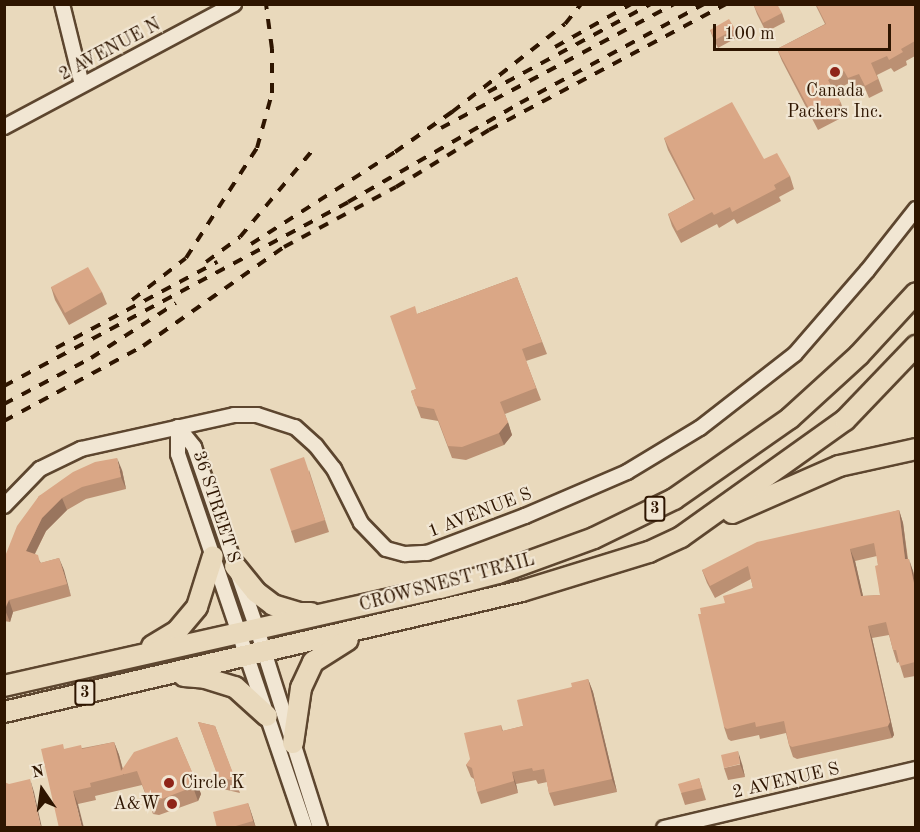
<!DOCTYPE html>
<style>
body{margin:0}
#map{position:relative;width:920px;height:832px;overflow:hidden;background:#e9d9bc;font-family:"Old Standard TT",serif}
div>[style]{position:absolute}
.roads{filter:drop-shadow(2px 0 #5d462f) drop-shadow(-2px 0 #5d462f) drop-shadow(0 2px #5d462f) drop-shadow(0 -2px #5d462f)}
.minor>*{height:14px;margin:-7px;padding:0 7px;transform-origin:7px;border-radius:7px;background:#f1e6d3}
.highway>*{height:20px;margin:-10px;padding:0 10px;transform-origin:10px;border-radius:10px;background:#e9d9bc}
.rail>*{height:4px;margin-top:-2px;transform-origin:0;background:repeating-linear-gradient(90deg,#2e1500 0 10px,transparent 0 20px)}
.wall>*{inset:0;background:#bb9073}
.shaded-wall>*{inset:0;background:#99755e}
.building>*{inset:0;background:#daa786}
.dots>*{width:16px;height:16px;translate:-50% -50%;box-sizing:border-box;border:3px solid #f1e6d3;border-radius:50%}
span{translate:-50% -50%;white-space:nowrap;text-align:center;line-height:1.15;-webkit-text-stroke:4.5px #f1e6d3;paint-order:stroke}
.shield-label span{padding:2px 4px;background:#f1e6d3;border:2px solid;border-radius:4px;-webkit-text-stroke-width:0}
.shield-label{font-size:16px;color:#2e1500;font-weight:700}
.street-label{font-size:18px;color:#2e1500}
.poi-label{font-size:18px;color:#2e1500}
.left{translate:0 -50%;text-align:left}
.right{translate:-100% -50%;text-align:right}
.frame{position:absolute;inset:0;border:6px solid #2e1500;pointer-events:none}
.north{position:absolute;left:12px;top:760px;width:60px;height:60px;-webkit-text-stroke:4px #f1e6d3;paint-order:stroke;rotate:347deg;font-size:16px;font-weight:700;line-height:24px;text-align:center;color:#2e1500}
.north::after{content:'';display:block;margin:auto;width:21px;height:27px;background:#2e1500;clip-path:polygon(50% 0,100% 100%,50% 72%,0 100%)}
.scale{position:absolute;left:713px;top:24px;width:178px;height:27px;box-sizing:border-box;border:3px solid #2e1500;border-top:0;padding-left:8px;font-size:18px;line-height:21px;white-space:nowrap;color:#2e1500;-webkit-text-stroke:4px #f1e6d3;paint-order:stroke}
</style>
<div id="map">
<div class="roads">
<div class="minor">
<i style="left:62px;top:4px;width:83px;rotate:76.1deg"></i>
<i style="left:4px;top:127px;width:261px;rotate:-28.1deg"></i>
<i style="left:178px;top:427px;width:26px;rotate:51deg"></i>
<i style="left:194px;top:447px;width:193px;rotate:70.9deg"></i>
<i style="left:257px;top:629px;width:209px;rotate:72.4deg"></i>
<i style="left:178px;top:427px;width:27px;rotate:90deg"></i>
<i style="left:178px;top:454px;width:395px;rotate:71.2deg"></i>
<i style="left:4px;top:506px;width:52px;rotate:-45.8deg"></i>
<i style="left:40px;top:469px;width:46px;rotate:-26deg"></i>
<i style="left:81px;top:449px;width:157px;rotate:-12.5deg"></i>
<i style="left:234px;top:415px;width:23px"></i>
<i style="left:257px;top:415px;width:40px;rotate:18deg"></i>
<i style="left:295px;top:427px;width:28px;rotate:42deg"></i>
<i style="left:316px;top:446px;width:29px;rotate:52deg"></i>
<i style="left:334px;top:469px;width:60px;rotate:63.4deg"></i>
<i style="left:361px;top:523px;width:36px;rotate:46deg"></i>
<i style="left:386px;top:549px;width:20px;rotate:15deg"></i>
<i style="left:405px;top:554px;width:22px;rotate:-3deg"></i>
<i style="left:427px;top:553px;width:105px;rotate:-20.7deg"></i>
<i style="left:525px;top:516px;width:111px;rotate:-23.3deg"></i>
<i style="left:627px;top:472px;width:85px;rotate:-31.1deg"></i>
<i style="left:700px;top:428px;width:120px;rotate:-37.9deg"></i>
<i style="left:795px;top:354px;width:110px;rotate:-49.1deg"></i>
<i style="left:867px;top:271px;width:79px;rotate:-51.7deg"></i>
<i style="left:664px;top:828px;width:259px;rotate:-13.2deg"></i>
</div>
<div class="highway">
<i style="left:732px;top:513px;width:117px;rotate:-23.7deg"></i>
<i style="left:839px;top:466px;width:79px;rotate:-12.4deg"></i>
<i style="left:235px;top:566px;width:33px;rotate:51deg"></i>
<i style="left:256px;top:592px;width:21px;rotate:37deg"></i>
<i style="left:273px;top:605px;width:27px;rotate:17deg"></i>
<i style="left:299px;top:613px;width:12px"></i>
<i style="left:152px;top:646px;width:29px;rotate:-31deg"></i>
<i style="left:177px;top:631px;width:31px;rotate:-50deg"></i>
<i style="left:197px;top:607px;width:53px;rotate:-72.6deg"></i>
<i style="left:184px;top:676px;width:21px;rotate:5deg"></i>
<i style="left:205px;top:678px;width:31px;rotate:17deg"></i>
<i style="left:235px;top:687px;width:43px;rotate:42.2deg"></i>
<i style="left:4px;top:686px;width:447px;rotate:-12.7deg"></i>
<i style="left:440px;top:588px;width:60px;rotate:-14.5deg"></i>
<i style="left:498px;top:573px;width:102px;rotate:-20deg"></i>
<i style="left:594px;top:538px;width:89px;rotate:-26deg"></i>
<i style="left:674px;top:499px;width:141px;rotate:-34.9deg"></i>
<i style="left:790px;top:418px;width:93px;rotate:-42.4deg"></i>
<i style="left:859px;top:355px;width:84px;rotate:-47.4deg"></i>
<i style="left:4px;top:712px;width:532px;rotate:-13.15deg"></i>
<i style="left:522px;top:591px;width:133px;rotate:-17.1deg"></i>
<i style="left:649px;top:552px;width:35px;rotate:-25deg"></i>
<i style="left:681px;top:537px;width:201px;rotate:-35.5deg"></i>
<i style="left:845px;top:420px;width:103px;rotate:-46.2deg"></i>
<i style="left:293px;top:743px;width:56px;rotate:-81.7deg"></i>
<i style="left:301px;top:688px;width:29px;rotate:-65deg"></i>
<i style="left:313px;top:662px;width:41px;rotate:-32.2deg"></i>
</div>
</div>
<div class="rail">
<i style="left:555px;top:47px;width:87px;rotate:-29.5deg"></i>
<i style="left:488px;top:92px;width:185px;rotate:-28.4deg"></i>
<i style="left:441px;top:128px;width:264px;rotate:-28deg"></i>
<i style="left:251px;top:244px;width:171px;rotate:-32.6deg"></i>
<i style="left:395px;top:152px;width:70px;rotate:-35.1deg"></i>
<i style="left:452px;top:112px;width:143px;rotate:-37.9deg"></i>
<i style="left:565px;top:24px;width:26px;rotate:-51deg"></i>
<i style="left:206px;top:262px;width:42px;rotate:-36.3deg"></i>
<i style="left:240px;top:237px;width:111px;rotate:-50.1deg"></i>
<i style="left:132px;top:300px;width:68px;rotate:-37.9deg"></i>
<i style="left:186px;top:258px;width:131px;rotate:-57.2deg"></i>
<i style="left:257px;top:148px;width:57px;rotate:-74.7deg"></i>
<i style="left:272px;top:93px;width:44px;rotate:-90deg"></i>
<i style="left:272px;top:49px;width:45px;rotate:-97.6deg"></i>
<i style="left:56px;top:348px;width:183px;rotate:-28.1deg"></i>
<i style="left:4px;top:386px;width:390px;rotate:-28.1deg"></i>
<i style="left:348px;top:202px;width:198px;rotate:-29.9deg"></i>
<i style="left:520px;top:103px;width:209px;rotate:-28.3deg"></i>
<i style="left:4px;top:404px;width:98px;rotate:-27.9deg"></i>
<i style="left:91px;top:358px;width:101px;rotate:-32.9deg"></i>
<i style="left:4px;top:421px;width:158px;rotate:-28.3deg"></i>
<i style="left:143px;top:346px;width:172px;rotate:-35.1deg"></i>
<i style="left:284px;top:247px;width:127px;rotate:-28.2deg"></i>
<i style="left:396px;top:187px;width:109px;rotate:-31.5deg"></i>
<i style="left:489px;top:130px;width:268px;rotate:-28deg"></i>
</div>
<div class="wall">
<i style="clip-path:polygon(815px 4px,915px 4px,915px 56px,906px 61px,907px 65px,894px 72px,891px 68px,877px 75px,883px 91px,869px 98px,864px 86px,853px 90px,849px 83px,834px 91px,841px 103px,845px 116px,818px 130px,782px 61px,777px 49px,825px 24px)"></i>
<i style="clip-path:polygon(754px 6px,782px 13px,785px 22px,766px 32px,757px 14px)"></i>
<i style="clip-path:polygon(735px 29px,738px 37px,718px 48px,713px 38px,710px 30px)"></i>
<i style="clip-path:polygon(664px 138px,764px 159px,790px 176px,794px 189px,779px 197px,781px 201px,737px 224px,734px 219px,719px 228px,717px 224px,681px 243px,672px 226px,668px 214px,694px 200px,668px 150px)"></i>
<i style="clip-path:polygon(517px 277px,547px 354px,526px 361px,541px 400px,505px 414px,512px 435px,504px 445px,466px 460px,452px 458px,438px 421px,421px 418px,411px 391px,416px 389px,417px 314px)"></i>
<i style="clip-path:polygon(51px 287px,102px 292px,107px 304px,69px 325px,55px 300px)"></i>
<i style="clip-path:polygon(122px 470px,126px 489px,86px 499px,67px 510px,46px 531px,35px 554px,41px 563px,59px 558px,71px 596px,13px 612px,10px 622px,4px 621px,4px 559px,39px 496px)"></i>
<i style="clip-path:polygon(309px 470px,329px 532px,295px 543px,291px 531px)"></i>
<i style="clip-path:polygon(evenodd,899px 510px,903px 523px,908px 559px,913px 571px,915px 580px,915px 676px,904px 678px,899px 662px,897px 663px,893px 650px,889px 635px,872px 638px,894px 735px,892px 738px,797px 759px,793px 757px,789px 745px,786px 733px,760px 739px,759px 735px,731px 741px,728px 739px,724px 727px,725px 603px,753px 588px,751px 579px,715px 598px,707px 583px,702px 570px,899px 510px,877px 556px,878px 565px,880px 595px,863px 596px,855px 561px,877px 556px)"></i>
<i style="clip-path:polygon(588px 679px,593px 692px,617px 792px,554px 806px,549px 793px,547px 782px,538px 784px,536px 780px,516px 784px,518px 793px,481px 804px,477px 792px,474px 779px,471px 777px,466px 765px,501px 725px,503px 731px,523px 726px,572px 687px)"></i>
<i style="clip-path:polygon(198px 722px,215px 726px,240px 793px,223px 789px)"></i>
<i style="clip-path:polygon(177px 737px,201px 794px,198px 801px,159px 815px,153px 814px,142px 785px,95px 796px,96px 800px,78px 804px,59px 828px,65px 749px,83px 748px,114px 742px,119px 755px,123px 769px)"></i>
<i style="clip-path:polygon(742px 764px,745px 777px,728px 780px,724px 768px)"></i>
<i style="clip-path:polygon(699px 778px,706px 800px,685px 805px,681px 793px)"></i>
<i style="clip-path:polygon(248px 803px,256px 828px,217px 828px)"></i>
</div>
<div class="shaded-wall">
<i style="clip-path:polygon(508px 422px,512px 435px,504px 445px,499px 433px)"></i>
<i style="clip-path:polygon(117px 458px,122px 470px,126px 489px,121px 477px)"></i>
<i style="clip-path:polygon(62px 498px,67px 510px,46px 531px,30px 563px,26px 551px,42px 518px)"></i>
<i style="clip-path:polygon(899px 510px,903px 523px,909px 572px,905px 559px)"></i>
<i style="clip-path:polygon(850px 549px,855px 561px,866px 609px,861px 596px)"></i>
<i style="clip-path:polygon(59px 558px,64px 570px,71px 596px,67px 584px)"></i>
<i style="clip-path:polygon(909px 559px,913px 571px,915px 580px,915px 588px)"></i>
<i style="clip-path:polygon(9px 600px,13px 612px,10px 622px,5px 610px)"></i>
<i style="clip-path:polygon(868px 626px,872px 638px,894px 735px,892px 738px,888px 726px)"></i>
<i style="clip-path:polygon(588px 679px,593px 692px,617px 792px,612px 779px)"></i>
<i style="clip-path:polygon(114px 742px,119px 755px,124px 775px,123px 775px)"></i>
<i style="clip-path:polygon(738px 751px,742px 764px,745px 777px,740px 764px)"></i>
<i style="clip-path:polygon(512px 772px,516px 784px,518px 793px,514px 781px)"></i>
<i style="clip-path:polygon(30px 779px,34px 792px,42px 828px,41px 828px)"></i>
<i style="clip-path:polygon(196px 781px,201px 794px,198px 801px,193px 787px)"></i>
<i style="clip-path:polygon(73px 791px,78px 804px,84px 828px,82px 828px)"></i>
<i style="clip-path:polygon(248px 803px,252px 815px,256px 828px,253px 821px)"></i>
</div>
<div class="building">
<i style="clip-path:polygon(756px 4px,777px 4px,782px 13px,763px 23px,754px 6px)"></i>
<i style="clip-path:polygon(816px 4px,915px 4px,915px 41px,901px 49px,903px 52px,889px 60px,887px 56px,871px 63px,878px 79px,865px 86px,859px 74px,848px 78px,844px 71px,828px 80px,841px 103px,814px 118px,777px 49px,826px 24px)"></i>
<i style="clip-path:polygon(729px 19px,735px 29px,715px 40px,710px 30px)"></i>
<i style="clip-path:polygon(732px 102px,764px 159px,777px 153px,790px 176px,774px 185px,776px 189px,732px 212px,730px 207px,714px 215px,712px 212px,677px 231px,668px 214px,695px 199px,664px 138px)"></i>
<i style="clip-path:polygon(88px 267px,102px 292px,65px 313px,51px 287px)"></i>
<i style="clip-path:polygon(517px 277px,542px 342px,522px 349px,536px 388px,500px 402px,508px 422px,499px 433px,462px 447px,448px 446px,434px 409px,416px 406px,411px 391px,416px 389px,390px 316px,415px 306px,417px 314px)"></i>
<i style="clip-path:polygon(304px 457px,325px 520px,291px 531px,270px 469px)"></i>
<i style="clip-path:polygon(117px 458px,121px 477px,82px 487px,62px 498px,42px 518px,26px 551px,38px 555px,40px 563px,59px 558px,67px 584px,9px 600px,4px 610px,4px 559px,17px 526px,39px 496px,73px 472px,95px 462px)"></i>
<i style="clip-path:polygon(evenodd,899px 510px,905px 559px,909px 559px,915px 588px,915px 662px,900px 666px,896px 650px,893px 650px,886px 622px,868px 626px,890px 722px,888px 726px,792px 747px,789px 745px,784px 721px,756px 727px,755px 722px,727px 729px,724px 727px,698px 614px,701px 614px,700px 608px,725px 603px,723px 596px,753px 588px,748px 566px,710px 586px,702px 570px,757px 542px,899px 510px,874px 543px,878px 565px,875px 566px,880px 595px,861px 596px,850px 549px,874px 543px)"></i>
<i style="clip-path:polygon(588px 679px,612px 779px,549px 793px,544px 769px,533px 771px,532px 768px,512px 772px,514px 781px,477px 792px,472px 768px,466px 765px,470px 759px,464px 733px,501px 725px,502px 731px,523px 726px,517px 700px,572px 687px,571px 683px)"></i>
<i style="clip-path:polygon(198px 722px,215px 726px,236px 781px,218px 777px)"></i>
<i style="clip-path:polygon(177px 737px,196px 781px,193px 787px,154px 802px,148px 800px,137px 771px,90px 783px,91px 787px,73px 791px,82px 828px,59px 828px,41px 749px,63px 744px,64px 749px,81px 745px,82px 749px,114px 742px,121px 771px,134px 752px)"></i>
<i style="clip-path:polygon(738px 751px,740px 764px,724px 768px,721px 755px)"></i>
<i style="clip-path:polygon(699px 778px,702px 788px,681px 793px,678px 784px)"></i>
<i style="clip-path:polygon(30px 779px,41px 828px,4px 828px,4px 782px,9px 784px)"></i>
<i style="clip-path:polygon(248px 803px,253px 821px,229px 828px,217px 828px,213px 812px)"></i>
</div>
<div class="dots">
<i style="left:835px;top:72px;background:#8f2418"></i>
<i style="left:169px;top:783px;background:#8f2418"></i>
<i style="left:172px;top:804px;background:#8f2418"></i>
</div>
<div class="shield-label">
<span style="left:655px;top:509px">3</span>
<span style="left:85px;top:693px">3</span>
</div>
<div class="street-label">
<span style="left:110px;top:50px;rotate:-28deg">2 AVENUE N</span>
<span style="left:216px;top:507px;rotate:72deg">36 STREET S</span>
<span style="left:480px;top:513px;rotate:-21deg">1 AVENUE S</span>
<span style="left:447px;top:583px;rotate:-15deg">CROWSNEST TRAIL</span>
<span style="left:786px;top:781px;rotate:-13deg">2 AVENUE S</span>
</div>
<div class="poi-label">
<span style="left:835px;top:102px">Canada<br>Packers Inc.</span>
<span class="left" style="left:181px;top:783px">Circle K</span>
<span class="right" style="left:160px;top:804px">A&amp;W</span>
</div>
<div class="frame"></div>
<div class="north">N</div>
<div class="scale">100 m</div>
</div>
